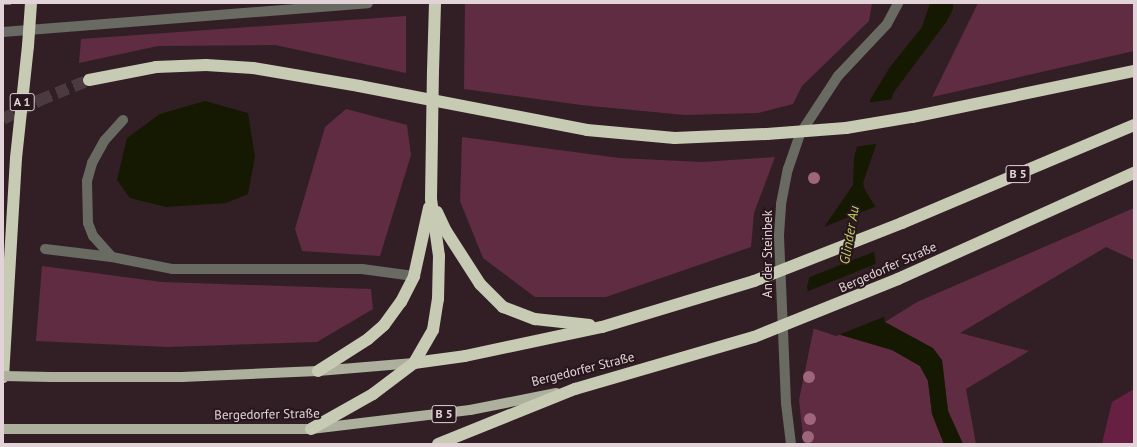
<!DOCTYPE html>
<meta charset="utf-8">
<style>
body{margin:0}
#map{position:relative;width:1137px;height:447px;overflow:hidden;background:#321f26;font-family:"PT Sans",sans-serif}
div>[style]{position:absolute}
.green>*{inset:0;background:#5f2c42}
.water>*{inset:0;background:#161901}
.pier>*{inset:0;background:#321f26}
.building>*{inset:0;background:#682042}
.highway-tunnel>*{height:12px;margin-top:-6px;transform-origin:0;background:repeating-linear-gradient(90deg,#4c3a41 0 12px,transparent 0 18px)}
.minor>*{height:10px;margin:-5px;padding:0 5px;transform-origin:5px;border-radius:5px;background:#696a61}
.major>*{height:10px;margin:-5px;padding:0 5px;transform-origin:5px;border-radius:5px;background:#acb09c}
.highway>*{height:12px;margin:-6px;padding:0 6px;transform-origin:6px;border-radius:6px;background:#c7cbb4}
.rail>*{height:4.5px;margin-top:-2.25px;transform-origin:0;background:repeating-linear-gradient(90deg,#28161d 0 9px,#817177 0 18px);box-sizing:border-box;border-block:1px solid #817177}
.major-bridge>*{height:10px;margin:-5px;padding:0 5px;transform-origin:5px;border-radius:5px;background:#acb09c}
.highway-bridge>*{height:12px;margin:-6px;padding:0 6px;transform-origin:6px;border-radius:6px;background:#c7cbb4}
.trees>*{width:12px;height:12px;margin:-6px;border-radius:50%;background:#9e657b}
span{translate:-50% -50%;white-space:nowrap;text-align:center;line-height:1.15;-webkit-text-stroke:4px #28161d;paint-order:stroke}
.shield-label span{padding:1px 3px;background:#28161d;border:1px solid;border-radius:3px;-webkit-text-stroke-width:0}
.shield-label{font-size:12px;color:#e1d3d8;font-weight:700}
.street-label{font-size:13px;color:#e1d3d8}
.water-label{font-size:14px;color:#c2d05f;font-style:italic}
.frame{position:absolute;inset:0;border:4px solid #e1d3d8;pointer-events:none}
</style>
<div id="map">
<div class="green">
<i style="clip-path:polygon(474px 3px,872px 3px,869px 21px,802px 86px,793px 104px,758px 113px,684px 115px,581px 105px,464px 89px,465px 4px)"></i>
<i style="clip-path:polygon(978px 3px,1134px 3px,1134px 51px,932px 97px)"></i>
<i style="clip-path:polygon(406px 16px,406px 73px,275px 45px,158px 46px,79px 63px,81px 39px)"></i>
<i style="clip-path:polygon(346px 109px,407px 125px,411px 155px,380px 256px,302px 251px,295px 229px,325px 127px)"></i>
<i style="clip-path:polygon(462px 137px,619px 158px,702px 162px,775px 157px,754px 213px,751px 247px,606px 297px,535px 297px,483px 258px,460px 201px)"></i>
<i style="clip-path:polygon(1134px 208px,1134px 260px,1106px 247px,960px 333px,1029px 351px,966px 389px,976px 444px,963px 444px,948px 411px,942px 360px,885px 322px,917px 302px)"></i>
<i style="clip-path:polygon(42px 266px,162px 282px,371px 289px,373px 309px,317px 342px,168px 347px,36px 341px)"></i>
<i style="clip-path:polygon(814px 327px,892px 350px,920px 366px,928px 381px,932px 414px,944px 444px,804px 444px,799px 400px)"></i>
</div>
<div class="water">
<i style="clip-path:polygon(930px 3px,953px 3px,953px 9px,947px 21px,894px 92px,863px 183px,865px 190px,875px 206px,874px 252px,885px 322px,933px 348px,942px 360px,948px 411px,963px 444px,944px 444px,932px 414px,928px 381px,920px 366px,892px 350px,814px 327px,807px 287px,820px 233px,853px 185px,854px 157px,871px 98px,890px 67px,922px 27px)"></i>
<i style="clip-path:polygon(205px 101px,248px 113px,255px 157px,248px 194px,226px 203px,166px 207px,130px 198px,117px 180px,127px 138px,160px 114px)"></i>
</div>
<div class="pier">
<i style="clip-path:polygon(894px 99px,880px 143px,855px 147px,867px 103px)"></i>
<i style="clip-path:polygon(877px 206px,876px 251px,807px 278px,821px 228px)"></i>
<i style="clip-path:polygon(878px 263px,886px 316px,836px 336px,812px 328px,806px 292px)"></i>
</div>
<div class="building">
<i style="clip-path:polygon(1134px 389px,1134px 444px,1102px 444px,1112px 402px)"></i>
</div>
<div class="highway-tunnel">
<i style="left:3px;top:119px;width:42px;rotate:-27.2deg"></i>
<i style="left:40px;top:100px;width:53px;rotate:-22.2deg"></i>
</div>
<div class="minor">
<i style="left:3px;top:32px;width:366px;rotate:-4.5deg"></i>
<i style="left:45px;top:249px;width:67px;rotate:6.8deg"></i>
<i style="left:112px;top:257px;width:61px;rotate:11.3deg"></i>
<i style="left:172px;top:269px;width:190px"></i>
<i style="left:362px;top:269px;width:52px;rotate:7.7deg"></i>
<i style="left:112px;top:257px;width:28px;rotate:-132deg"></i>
<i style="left:93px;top:236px;width:14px;rotate:-111deg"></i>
<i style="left:88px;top:223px;width:42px;rotate:-91.4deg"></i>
<i style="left:87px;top:181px;width:19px;rotate:-74deg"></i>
<i style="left:92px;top:163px;width:26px;rotate:-61deg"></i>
<i style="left:105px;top:140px;width:27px;rotate:-48deg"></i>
<i style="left:791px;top:444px;width:41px;rotate:-97deg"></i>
<i style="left:786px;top:403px;width:168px;rotate:-92.4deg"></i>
<i style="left:779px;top:235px;width:31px;rotate:-86deg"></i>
<i style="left:781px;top:204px;width:36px;rotate:-79deg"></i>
<i style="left:788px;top:169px;width:37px;rotate:-71deg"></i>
<i style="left:800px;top:134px;width:69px;rotate:-56.8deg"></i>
<i style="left:838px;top:76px;width:71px;rotate:-46.7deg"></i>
<i style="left:887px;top:24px;width:24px;rotate:-62deg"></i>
</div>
<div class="major">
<i style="left:51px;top:377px;width:131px"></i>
<i style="left:182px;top:377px;width:136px;rotate:-2.5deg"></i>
<i style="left:318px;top:371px;width:96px;rotate:-4.8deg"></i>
<i style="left:3px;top:429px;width:308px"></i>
<i style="left:311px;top:429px;width:160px;rotate:-6.8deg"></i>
<i style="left:470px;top:410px;width:88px;rotate:-11.2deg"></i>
</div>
<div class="highway">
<i style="left:433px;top:71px;width:68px;rotate:-88.3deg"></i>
<i style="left:89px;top:80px;width:68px;rotate:-11deg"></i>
<i style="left:156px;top:67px;width:50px;rotate:-2.3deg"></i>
<i style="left:206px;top:65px;width:47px;rotate:3.7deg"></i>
<i style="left:253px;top:68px;width:108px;rotate:9.6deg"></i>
<i style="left:359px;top:86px;width:232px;rotate:10.9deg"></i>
<i style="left:587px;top:130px;width:88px;rotate:5.2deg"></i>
<i style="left:675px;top:138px;width:92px;rotate:-2.5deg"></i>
<i style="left:912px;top:117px;width:227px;rotate:-11.7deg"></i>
<i style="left:437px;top:212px;width:21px;rotate:65deg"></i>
<i style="left:446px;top:231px;width:63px;rotate:57.3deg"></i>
<i style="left:480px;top:284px;width:33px;rotate:45deg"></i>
<i style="left:503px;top:307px;width:34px;rotate:21deg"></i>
<i style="left:535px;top:319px;width:55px;rotate:6.2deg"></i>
<i style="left:902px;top:223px;width:252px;rotate:-22.9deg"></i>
<i style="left:898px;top:279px;width:259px;rotate:-24.2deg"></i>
<i style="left:414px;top:363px;width:51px;rotate:-7.8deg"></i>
<i style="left:465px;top:356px;width:140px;rotate:-12deg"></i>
<i style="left:602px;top:327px;width:159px;rotate:-16.8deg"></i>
<i style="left:318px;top:371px;width:59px;rotate:-32.6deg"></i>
<i style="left:368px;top:339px;width:21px;rotate:-41deg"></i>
<i style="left:384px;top:325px;width:29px;rotate:-54deg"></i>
<i style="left:401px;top:302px;width:29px;rotate:-63deg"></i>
<i style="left:414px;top:276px;width:70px;rotate:-77.6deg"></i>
<i style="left:3px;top:377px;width:219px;rotate:-86.6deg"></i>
<i style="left:16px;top:158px;width:113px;rotate:-83.9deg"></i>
<i style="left:311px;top:429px;width:71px;rotate:-29.4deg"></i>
<i style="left:373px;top:394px;width:51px;rotate:-37.1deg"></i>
<i style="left:414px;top:363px;width:38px;rotate:-60deg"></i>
<i style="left:433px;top:330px;width:31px;rotate:-81deg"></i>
<i style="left:438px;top:299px;width:43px;rotate:-88.7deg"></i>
<i style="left:439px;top:256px;width:58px;rotate:-98deg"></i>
<i style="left:431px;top:199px;width:66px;rotate:-89.1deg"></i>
<i style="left:438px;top:444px;width:148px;rotate:-21.9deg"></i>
<i style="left:575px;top:389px;width:186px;rotate:-16.2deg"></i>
</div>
<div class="rail">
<i style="left:3px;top:3px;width:8px"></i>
</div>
<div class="major-bridge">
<i style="left:3px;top:376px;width:48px;rotate:1.2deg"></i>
</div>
<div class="highway-bridge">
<i style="left:28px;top:46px;width:43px;rotate:-86deg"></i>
<i style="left:432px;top:133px;width:62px;rotate:-89.1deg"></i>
<i style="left:767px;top:134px;width:79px;rotate:-4.3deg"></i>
<i style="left:846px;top:128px;width:67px;rotate:-9.5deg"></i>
<i style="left:754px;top:281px;width:159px;rotate:-21.4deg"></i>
<i style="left:754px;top:337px;width:155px;rotate:-21.9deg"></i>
</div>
<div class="trees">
<i style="left:814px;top:178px"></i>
<i style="left:809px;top:377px"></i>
<i style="left:810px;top:419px"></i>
<i style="left:808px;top:437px"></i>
</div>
<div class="shield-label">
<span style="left:22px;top:102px">A 1</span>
<span style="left:1018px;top:174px">B 5</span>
<span style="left:444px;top:414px">B 5</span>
</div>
<div class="street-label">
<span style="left:768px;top:254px;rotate:-90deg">An der Steinbek</span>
<span style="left:888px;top:268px;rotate:-24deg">Bergedorfer Straße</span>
<span style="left:583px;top:370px;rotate:-14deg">Bergedorfer Straße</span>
<span style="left:267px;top:415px;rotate:-1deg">Bergedorfer Straße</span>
</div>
<div class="water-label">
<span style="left:849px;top:235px;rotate:-80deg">Glinder Au</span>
</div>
<div class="frame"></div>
</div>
